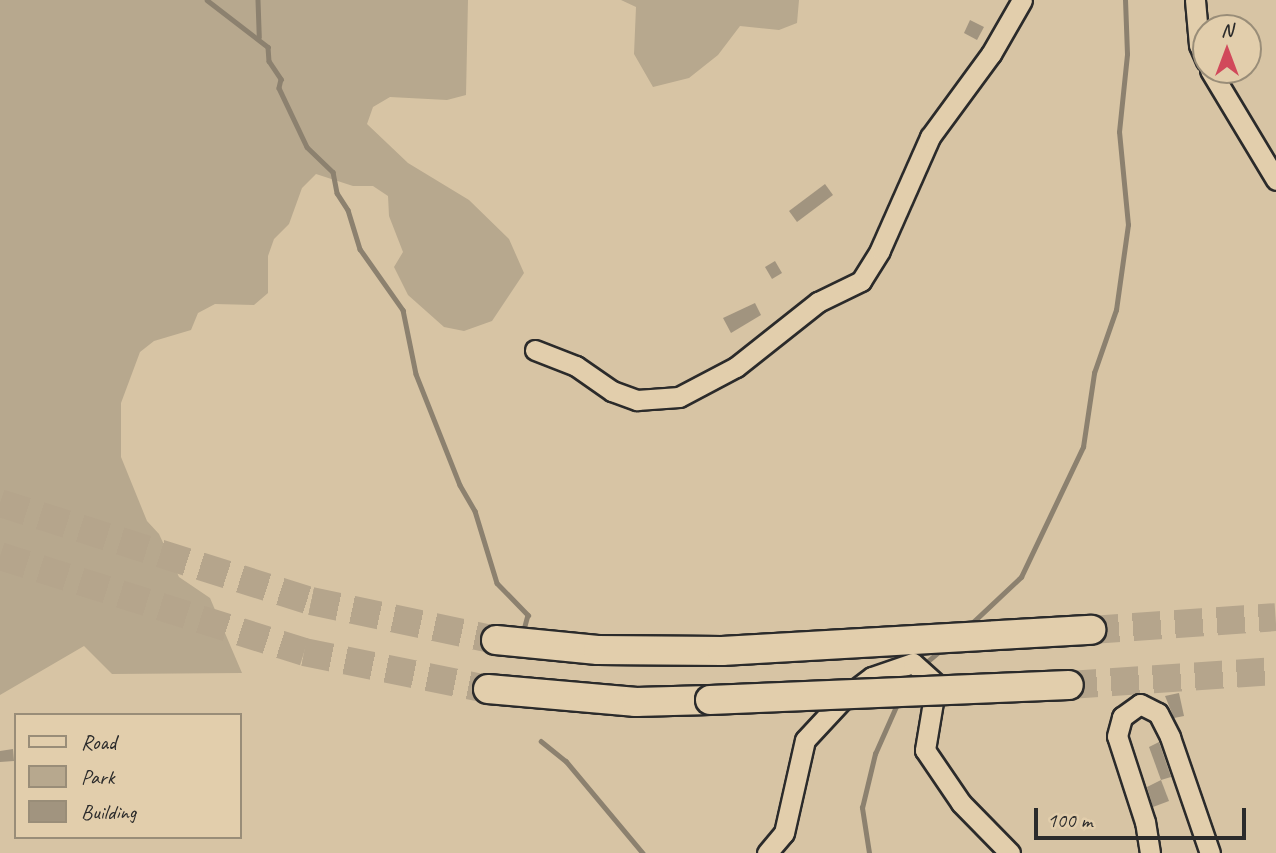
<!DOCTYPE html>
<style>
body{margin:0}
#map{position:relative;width:1276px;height:853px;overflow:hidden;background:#d7c4a4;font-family:Caveat,sans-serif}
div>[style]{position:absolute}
.green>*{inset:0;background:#b7a88e}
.stream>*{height:4.5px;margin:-2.25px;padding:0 2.25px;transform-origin:2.25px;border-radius:2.25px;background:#8c816f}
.building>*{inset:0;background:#a1947f}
.highway-tunnel>*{height:28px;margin-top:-14px;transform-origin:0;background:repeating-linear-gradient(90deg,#b5a58c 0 28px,transparent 0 42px)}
.roads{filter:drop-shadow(2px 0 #2b2b2b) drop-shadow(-2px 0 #2b2b2b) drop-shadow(0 2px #2b2b2b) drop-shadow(0 -2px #2b2b2b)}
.minor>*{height:19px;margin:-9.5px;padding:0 9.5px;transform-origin:9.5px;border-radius:9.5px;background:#e2ceac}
.highway>*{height:28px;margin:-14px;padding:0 14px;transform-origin:14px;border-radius:14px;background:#e2ceac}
.bridges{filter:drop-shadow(2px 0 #2b2b2b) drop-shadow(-2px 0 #2b2b2b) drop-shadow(0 2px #2b2b2b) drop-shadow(0 -2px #2b2b2b)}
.highway-bridge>*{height:28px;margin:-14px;padding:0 14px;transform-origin:14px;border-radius:14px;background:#e2ceac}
span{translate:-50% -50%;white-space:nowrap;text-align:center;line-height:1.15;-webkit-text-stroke:5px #e2ceac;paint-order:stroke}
.legend{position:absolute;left:14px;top:713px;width:228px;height:126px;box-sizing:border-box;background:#e2ceac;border:2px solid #998d78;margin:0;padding:9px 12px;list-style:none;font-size:21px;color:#2b2b2b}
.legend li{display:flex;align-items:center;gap:14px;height:35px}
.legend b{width:35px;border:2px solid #998d78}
.north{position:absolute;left:1192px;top:14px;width:70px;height:70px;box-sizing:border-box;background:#e2ceac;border:2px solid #998d78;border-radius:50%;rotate:0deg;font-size:19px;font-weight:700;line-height:28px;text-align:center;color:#2b2b2b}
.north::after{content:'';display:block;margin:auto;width:24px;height:32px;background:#d1495b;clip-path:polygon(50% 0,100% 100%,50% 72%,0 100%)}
.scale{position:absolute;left:1034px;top:808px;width:212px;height:32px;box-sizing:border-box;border:4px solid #2b2b2b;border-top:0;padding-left:9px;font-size:21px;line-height:24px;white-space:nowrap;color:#2b2b2b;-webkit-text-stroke:5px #e2ceac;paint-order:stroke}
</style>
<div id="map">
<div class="green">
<i style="clip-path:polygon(0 0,468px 0,466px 95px,447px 100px,390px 97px,373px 107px,367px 124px,408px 163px,469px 200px,509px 239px,524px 273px,492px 321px,464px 331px,444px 327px,408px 295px,394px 267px,403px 252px,389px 216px,388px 196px,373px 186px,353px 186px,316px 174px,302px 188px,289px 224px,274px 239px,268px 256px,268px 293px,254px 305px,215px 304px,198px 313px,191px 330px,154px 341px,140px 352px,121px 403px,121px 457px,147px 521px,159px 534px,179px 577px,210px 598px,242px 673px,112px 674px,84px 646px,0 695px)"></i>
<i style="clip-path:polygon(621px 0,799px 0,797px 23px,779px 30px,740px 26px,718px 55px,689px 78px,653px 87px,634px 54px,636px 7px)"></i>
</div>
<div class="stream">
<i style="left:207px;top:0;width:77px;rotate:37.6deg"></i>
<i style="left:268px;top:47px;width:14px;rotate:86deg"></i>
<i style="left:269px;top:61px;width:22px;rotate:56deg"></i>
<i style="left:281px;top:79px;width:9px;rotate:103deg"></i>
<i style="left:279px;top:88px;width:65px;rotate:64.6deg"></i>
<i style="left:307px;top:147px;width:36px;rotate:44deg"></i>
<i style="left:333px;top:172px;width:21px;rotate:79deg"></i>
<i style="left:337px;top:193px;width:20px;rotate:57deg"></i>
<i style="left:348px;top:210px;width:41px;rotate:72.9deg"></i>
<i style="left:360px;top:249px;width:75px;rotate:54.8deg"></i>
<i style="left:403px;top:310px;width:65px;rotate:78.5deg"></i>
<i style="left:416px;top:374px;width:119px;rotate:68.4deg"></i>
<i style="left:460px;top:485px;width:30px;rotate:60deg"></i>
<i style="left:475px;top:511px;width:75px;rotate:73deg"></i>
<i style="left:497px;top:583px;width:45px;rotate:45.9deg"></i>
<i style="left:528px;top:615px;width:16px;rotate:105deg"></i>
<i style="left:258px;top:0;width:37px;rotate:88deg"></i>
<i style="left:970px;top:625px;width:70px;rotate:-43.3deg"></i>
<i style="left:1021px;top:577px;width:144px;rotate:-64.5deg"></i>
<i style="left:1083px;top:447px;width:75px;rotate:-81.5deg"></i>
<i style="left:1094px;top:373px;width:67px;rotate:-70.8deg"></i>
<i style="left:1116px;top:310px;width:86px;rotate:-82deg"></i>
<i style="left:1128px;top:225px;width:93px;rotate:-95.5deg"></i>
<i style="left:1119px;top:132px;width:78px;rotate:-84.1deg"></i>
<i style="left:1127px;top:54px;width:54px;rotate:-92.1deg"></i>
<i style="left:922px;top:666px;width:26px;rotate:-40deg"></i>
<i style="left:541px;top:741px;width:32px;rotate:39deg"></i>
<i style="left:566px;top:761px;width:120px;rotate:50.1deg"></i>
<i style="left:869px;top:853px;width:46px;rotate:-98.8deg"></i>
<i style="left:862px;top:808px;width:56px;rotate:-76.5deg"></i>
<i style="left:875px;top:754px;width:57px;rotate:-66.1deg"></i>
</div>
<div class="building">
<i style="clip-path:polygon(970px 20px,984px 27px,977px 40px,964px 33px)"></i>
<i style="clip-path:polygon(825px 184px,833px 195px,797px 222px,789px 211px)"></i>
<i style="clip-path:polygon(775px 261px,782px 273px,772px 279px,765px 267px)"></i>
<i style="clip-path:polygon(755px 303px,761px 315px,731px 333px,723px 318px)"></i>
<i style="clip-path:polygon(1179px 693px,1184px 716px,1174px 718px,1165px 696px)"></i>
<i style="clip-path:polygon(1159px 742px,1171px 777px,1161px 780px,1149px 747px)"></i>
<i style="clip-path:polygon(13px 749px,14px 761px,0 762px,0 751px)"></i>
<i style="clip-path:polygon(1161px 780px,1169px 801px,1153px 807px,1147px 787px)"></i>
</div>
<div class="highway-tunnel">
<i style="left:0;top:503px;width:326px;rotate:17.5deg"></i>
<i style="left:311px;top:601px;width:189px;rotate:11.9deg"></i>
<i style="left:0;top:556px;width:319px;rotate:17.5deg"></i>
<i style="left:304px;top:652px;width:188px;rotate:11.4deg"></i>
<i style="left:1091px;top:630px;width:185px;rotate:-4deg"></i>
<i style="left:1069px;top:685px;width:207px;rotate:-3.9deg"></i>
</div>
<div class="roads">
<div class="minor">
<i style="left:1195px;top:0;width:45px;rotate:84.9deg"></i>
<i style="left:1199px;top:45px;width:17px;rotate:66deg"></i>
<i style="left:1210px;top:70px;width:128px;rotate:59deg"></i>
<i style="left:535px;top:350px;width:44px;rotate:21.3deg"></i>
<i style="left:576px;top:366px;width:44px;rotate:34.8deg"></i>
<i style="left:612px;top:391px;width:27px;rotate:20deg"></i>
<i style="left:637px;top:400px;width:42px;rotate:-4.1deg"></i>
<i style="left:679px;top:397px;width:64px;rotate:-27.8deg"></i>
<i style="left:736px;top:367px;width:105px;rotate:-38.4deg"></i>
<i style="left:818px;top:302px;width:48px;rotate:-26deg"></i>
<i style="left:861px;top:281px;width:36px;rotate:-58deg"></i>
<i style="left:880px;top:250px;width:124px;rotate:-66.1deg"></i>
<i style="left:930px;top:137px;width:103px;rotate:-53.7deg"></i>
<i style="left:991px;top:54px;width:62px;rotate:-60.1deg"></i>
<i style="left:767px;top:853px;width:26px;rotate:-50deg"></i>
<i style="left:784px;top:833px;width:95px;rotate:-77.3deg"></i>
<i style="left:805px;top:740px;width:57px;rotate:-47.1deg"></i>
<i style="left:844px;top:698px;width:35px;rotate:-37deg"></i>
<i style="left:872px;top:677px;width:43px;rotate:-18.9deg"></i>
<i style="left:913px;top:663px;width:31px;rotate:42deg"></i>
<i style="left:936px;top:684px;width:67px;rotate:99.5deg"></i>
<i style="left:925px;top:750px;width:64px;rotate:55.8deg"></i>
<i style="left:961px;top:803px;width:70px;rotate:45.6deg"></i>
<i style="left:1150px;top:853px;width:31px;rotate:-99deg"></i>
<i style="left:1145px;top:822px;width:90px;rotate:-108deg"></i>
<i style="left:1117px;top:736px;width:20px;rotate:-75deg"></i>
<i style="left:1122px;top:717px;width:22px;rotate:-36deg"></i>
<i style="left:1140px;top:704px;width:20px;rotate:27deg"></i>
<i style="left:1158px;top:713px;width:27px;rotate:63deg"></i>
<i style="left:1170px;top:737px;width:123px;rotate:71deg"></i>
</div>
<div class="highway">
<i style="left:496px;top:640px;width:102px;rotate:5.6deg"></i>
<i style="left:598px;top:650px;width:124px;rotate:0.5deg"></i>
<i style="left:722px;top:651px;width:370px;rotate:-3.3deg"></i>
<i style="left:488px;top:689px;width:149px;rotate:5deg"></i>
<i style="left:636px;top:702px;width:74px;rotate:-1.5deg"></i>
</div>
</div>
<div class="bridges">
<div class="highway-bridge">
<i style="left:710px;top:700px;width:359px;rotate:-2.4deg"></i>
</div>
</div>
<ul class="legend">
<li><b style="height:9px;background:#e2ceac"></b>Road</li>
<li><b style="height:19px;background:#b7a88e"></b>Park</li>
<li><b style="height:19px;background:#a1947f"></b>Building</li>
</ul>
<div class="north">N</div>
<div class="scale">100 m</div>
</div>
